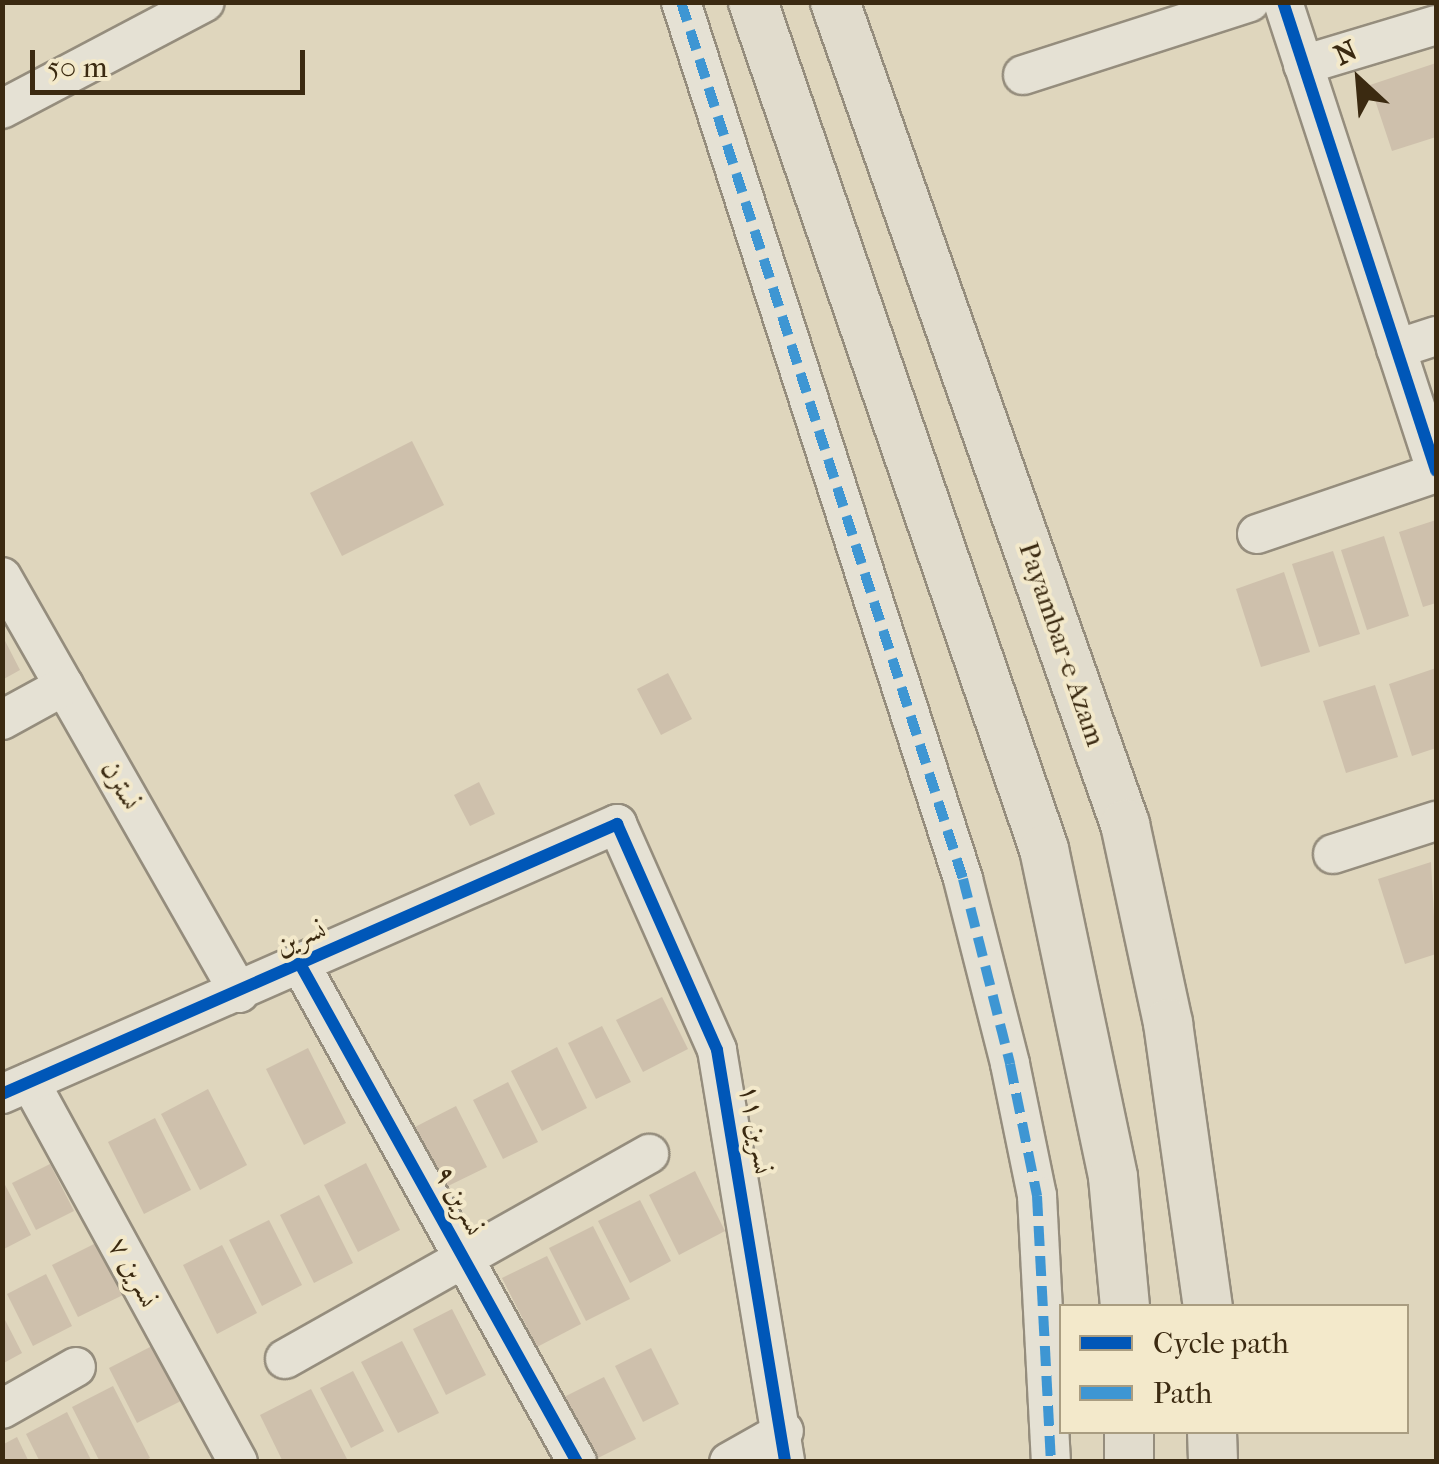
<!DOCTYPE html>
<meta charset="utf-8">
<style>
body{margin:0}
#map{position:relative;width:1439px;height:1464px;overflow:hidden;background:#dfd6bd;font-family:"IM FELL French Canon",Amiri,serif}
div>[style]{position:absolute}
.building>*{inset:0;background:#cec0ac}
.roads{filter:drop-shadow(2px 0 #958d7d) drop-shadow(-2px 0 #958d7d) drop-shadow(0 2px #958d7d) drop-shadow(0 -2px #958d7d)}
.minor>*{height:38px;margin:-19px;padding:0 19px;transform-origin:19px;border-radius:19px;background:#e5e1d4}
.major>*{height:48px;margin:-24px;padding:0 24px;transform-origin:24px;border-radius:24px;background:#e1dccd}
.quiet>*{height:10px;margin-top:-5px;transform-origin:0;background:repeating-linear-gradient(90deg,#3e96d3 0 20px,transparent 0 30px)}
.cycleway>*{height:12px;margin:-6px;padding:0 6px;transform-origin:6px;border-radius:6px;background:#0057b8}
span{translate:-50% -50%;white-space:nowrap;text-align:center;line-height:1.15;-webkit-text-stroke:8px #f3e9cb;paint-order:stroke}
.street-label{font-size:28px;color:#3b2a11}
.frame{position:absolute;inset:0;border:5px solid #3b2a11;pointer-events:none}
.legend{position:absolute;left:1059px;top:1304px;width:350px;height:130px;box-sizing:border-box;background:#f3e9cb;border:2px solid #a99d81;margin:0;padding:12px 18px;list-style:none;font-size:30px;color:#3b2a11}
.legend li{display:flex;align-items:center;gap:20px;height:50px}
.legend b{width:50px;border:2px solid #a99d81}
.north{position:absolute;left:1309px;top:30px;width:100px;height:100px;-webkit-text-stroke:8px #f3e9cb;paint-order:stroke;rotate:334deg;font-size:28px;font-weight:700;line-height:40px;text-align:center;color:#3b2a11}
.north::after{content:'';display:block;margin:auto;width:35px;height:45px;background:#3b2a11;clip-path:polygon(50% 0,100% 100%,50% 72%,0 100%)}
.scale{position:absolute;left:30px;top:50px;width:275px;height:45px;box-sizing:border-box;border:5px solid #3b2a11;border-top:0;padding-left:12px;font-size:30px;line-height:35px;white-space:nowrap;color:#3b2a11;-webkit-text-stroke:8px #f3e9cb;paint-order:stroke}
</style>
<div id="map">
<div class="building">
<i style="clip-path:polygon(1436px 63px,1436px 137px,1392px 151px,1370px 85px)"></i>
<i style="clip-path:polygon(412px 441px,444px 505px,342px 556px,310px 493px)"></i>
<i style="clip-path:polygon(1436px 520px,1436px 603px,1423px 607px,1399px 532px)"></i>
<i style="clip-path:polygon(1384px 536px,1409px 616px,1367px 630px,1341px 550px)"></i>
<i style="clip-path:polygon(1333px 551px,1360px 634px,1319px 647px,1292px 564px)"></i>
<i style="clip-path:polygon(1284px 572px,1310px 652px,1261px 667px,1236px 589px)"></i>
<i style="clip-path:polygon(2px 635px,20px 670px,2px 680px)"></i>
<i style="clip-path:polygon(1436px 668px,1436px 748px,1412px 756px,1389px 684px)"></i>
<i style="clip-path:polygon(668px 673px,692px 719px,661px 735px,637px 689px)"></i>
<i style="clip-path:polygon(1375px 685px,1398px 757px,1346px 773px,1323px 701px)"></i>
<i style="clip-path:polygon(479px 782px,495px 814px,470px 826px,454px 795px)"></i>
<i style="clip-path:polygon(1431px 862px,1436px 954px,1405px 964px,1378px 879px)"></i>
<i style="clip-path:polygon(662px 997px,688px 1049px,643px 1072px,616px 1020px)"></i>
<i style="clip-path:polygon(602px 1026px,631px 1082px,596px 1099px,568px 1043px)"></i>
<i style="clip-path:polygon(557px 1047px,587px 1108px,542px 1131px,511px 1071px)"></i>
<i style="clip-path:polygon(308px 1048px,346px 1123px,304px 1145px,266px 1069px)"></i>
<i style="clip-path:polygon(508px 1082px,538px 1142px,503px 1159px,473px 1100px)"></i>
<i style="clip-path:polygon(208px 1089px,247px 1165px,200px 1190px,161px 1114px)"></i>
<i style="clip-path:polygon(456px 1106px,487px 1167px,446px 1187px,415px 1127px)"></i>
<i style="clip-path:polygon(155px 1118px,191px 1190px,144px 1214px,108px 1142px)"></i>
<i style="clip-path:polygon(366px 1163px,400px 1230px,358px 1252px,324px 1185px)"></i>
<i style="clip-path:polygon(50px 1164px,74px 1211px,36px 1230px,12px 1183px)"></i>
<i style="clip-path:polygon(695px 1171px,725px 1231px,679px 1255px,649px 1195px)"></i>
<i style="clip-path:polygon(2px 1179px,31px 1235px,2px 1250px)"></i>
<i style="clip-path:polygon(319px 1195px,353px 1263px,314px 1283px,280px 1215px)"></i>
<i style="clip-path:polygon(640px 1200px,671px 1261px,630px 1283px,598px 1221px)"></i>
<i style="clip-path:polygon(269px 1220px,302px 1285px,262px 1306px,229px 1240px)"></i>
<i style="clip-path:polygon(593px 1226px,630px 1299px,586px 1321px,549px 1248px)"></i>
<i style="clip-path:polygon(96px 1243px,123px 1295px,78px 1317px,52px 1265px)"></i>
<i style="clip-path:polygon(222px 1245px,257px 1313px,217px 1334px,183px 1265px)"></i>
<i style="clip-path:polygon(547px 1256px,581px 1324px,537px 1347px,502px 1278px)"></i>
<i style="clip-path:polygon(46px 1274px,72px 1326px,33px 1346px,7px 1294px)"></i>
<i style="clip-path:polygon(452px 1309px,486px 1375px,446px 1395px,413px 1329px)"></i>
<i style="clip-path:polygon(2px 1314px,22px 1353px,2px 1364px)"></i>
<i style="clip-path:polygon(402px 1341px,439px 1413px,398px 1433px,361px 1362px)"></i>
<i style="clip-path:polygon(158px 1343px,187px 1398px,137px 1423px,109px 1368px)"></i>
<i style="clip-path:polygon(651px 1348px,679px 1404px,643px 1422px,615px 1366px)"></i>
<i style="clip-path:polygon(353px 1371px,384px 1431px,351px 1448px,320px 1388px)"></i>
<i style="clip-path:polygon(604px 1377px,636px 1439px,596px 1459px,564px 1397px)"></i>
<i style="clip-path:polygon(113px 1386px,150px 1458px,142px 1462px,100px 1462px,72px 1407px)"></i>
<i style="clip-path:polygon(311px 1389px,347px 1459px,343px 1462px,283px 1462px,260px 1415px)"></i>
<i style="clip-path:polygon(67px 1412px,92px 1462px,40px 1462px,26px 1434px)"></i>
<i style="clip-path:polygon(17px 1437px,29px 1462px,2px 1462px,2px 1445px)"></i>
</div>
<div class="roads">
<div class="minor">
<i style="left:681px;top:2px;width:921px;rotate:72.17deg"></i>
<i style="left:963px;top:879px;width:191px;rotate:75.7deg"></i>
<i style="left:1010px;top:1064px;width:135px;rotate:78.4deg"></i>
<i style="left:1037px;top:1196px;width:266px;rotate:87deg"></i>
<i style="left:1283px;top:2px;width:493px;rotate:71.9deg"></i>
<i style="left:1303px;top:65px;width:139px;rotate:-16.7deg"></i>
<i style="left:1023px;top:75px;width:238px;rotate:-17.8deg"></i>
<i style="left:2px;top:109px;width:229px;rotate:-27.8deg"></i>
<i style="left:1396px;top:349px;width:42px;rotate:-18deg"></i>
<i style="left:1257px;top:534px;width:189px;rotate:-18.8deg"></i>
<i style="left:2px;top:577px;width:479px;rotate:60.3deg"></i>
<i style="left:2px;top:720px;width:71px;rotate:-28.7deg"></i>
<i style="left:1333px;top:854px;width:108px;rotate:-17.8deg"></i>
<i style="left:300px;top:964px;width:570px;rotate:60.92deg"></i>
<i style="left:30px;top:1082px;width:433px;rotate:61.3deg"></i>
<i style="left:2px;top:1094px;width:672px;rotate:-23.7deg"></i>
<i style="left:617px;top:824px;width:247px;rotate:66.1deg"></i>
<i style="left:717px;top:1050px;width:418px;rotate:80.6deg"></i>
<i style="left:285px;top:1359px;width:418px;rotate:-29.4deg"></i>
<i style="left:2px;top:1409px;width:85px;rotate:-29.6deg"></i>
<i style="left:729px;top:1462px;width:63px;rotate:-29.4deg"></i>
</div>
<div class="major">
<i style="left:753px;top:2px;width:896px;rotate:71.04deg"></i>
<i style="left:1044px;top:849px;width:335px;rotate:78.1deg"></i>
<i style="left:1113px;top:1177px;width:130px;rotate:84.7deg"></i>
<i style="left:835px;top:2px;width:872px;rotate:70.57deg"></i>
<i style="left:1125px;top:824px;width:204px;rotate:77.8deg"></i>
<i style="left:1168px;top:1023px;width:286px;rotate:82deg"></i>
<i style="left:1129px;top:1432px;width:30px;rotate:90deg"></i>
<i style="left:1212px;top:1432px;width:30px;rotate:88deg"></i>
</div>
</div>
<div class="quiet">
<i style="left:681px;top:2px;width:921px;rotate:72.17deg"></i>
<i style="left:963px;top:879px;width:191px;rotate:75.7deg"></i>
<i style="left:1010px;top:1064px;width:135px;rotate:78.4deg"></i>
<i style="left:1037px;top:1196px;width:266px;rotate:87deg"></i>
</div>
<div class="cycleway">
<i style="left:1283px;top:2px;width:493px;rotate:71.9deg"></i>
<i style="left:300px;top:964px;width:570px;rotate:60.92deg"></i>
<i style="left:2px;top:1094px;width:672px;rotate:-23.7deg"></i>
<i style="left:617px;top:824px;width:247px;rotate:66.1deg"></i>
<i style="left:717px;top:1050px;width:418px;rotate:80.6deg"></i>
</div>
<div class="street-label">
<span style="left:1062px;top:644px;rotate:71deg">Payambar-e Azam</span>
<span style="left:121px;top:785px;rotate:60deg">نسترن</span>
<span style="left:300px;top:937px;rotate:-24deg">نسرین</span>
<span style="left:757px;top:1129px;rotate:80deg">نسرین ۱۱</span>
<span style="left:460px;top:1200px;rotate:61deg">نسرین ۹</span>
<span style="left:134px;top:1272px;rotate:61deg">نسرین ۷</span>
</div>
<div class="frame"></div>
<ul class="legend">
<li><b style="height:12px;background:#0057b8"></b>Cycle path</li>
<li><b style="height:12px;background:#3e96d3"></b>Path</li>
</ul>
<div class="north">N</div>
<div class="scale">50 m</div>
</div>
